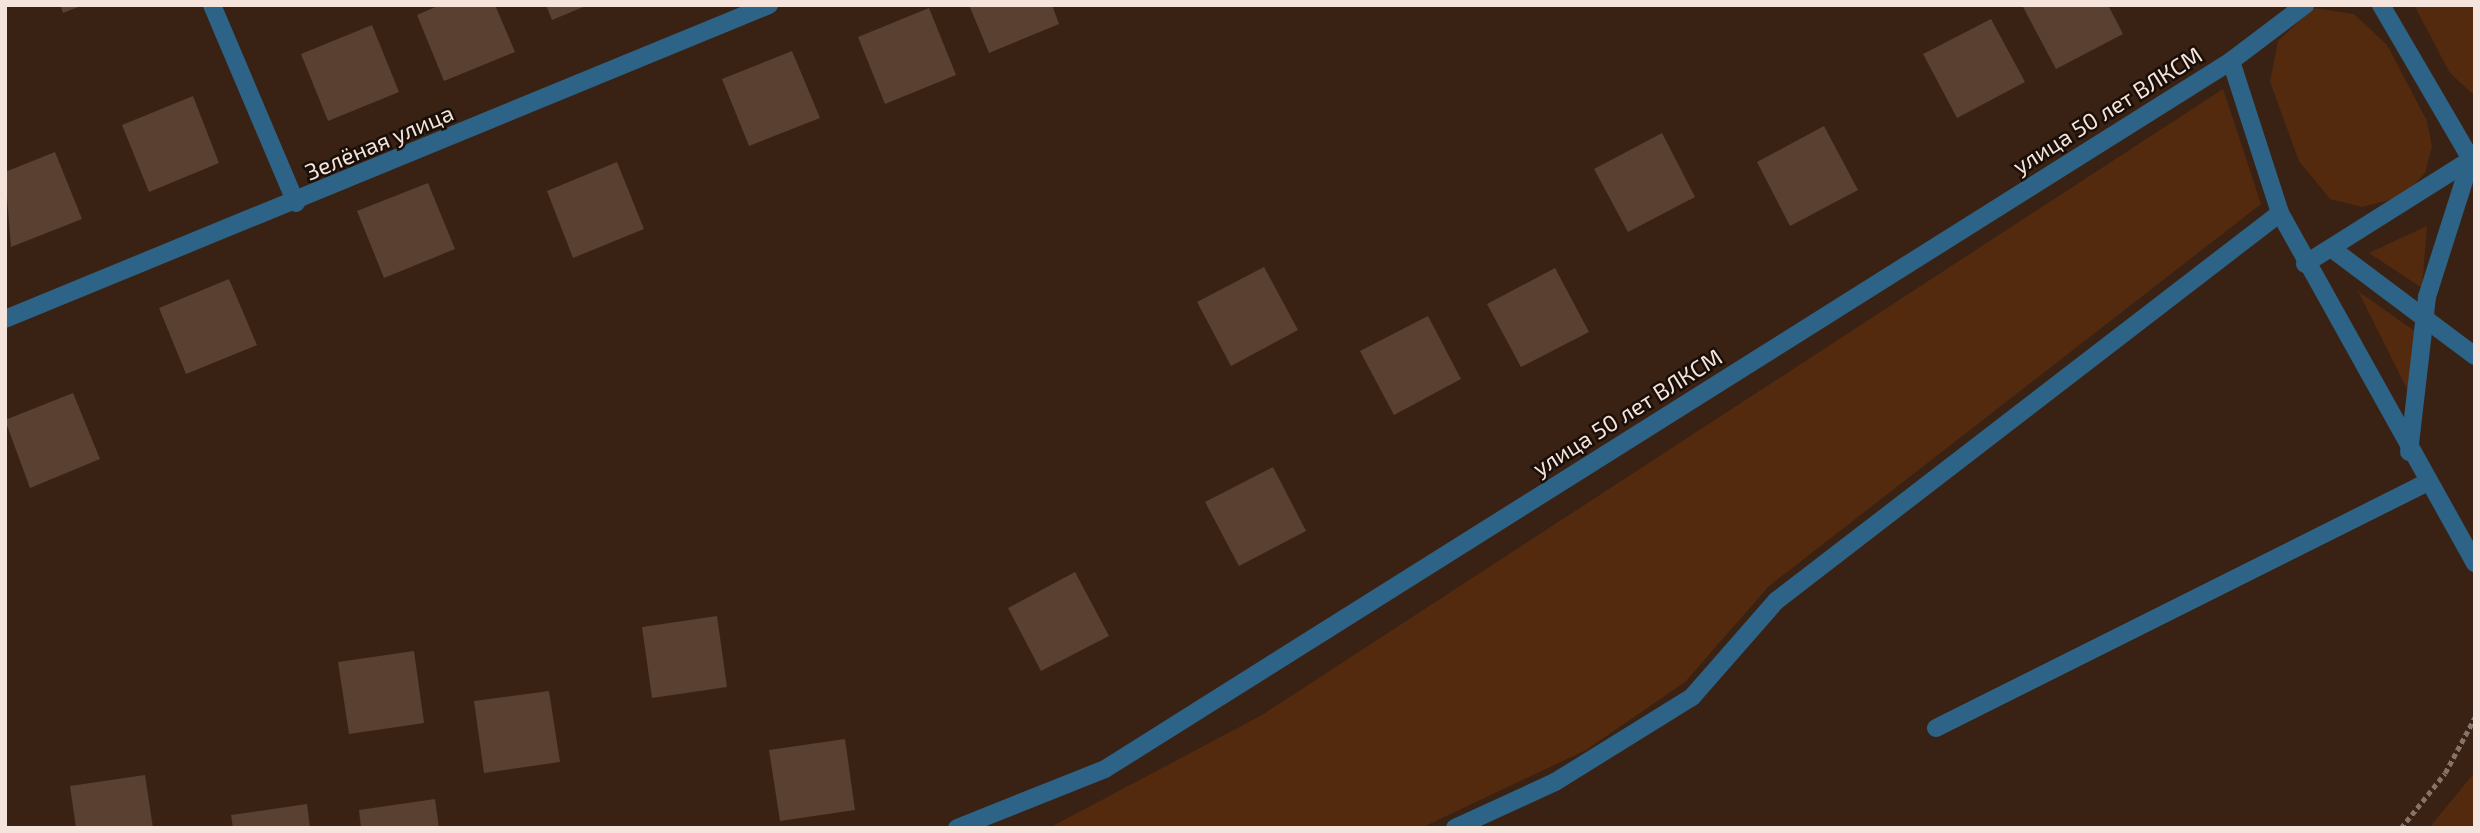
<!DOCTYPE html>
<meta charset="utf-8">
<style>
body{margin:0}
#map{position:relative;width:2480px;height:833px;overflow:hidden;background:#392214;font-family:"Exo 2",sans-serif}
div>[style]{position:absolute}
.green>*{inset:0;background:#532a0e}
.building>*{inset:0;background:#594031}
.path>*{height:4.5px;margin-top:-2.25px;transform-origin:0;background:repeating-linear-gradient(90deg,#867266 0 5px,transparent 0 8.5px)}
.service>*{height:18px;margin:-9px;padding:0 9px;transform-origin:9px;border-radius:9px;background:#2d6386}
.minor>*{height:18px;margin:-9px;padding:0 9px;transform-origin:9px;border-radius:9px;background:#2d6386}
span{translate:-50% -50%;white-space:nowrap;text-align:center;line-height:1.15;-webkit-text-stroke:5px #190e08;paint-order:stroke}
.street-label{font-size:23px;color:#f4e4db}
.frame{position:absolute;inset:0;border:7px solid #f4e4db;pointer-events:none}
</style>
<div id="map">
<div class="green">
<i style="clip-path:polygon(2414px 5px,2475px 5px,2475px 96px,2450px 73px)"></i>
<i style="clip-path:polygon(2313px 8px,2354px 14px,2387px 45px,2427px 121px,2432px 147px,2425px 173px,2404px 196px,2362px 207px,2330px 199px,2299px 161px,2270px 82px,2278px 41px)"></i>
<i style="clip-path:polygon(2223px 89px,2261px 204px,1769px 586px,1685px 682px,1586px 750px,1421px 828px,1049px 828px,1262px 715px)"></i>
<i style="clip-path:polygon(2427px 226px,2422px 288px,2369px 253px)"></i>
<i style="clip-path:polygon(2358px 291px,2416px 332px,2408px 391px)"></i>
<i style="clip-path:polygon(2475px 772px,2475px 828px,2429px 828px)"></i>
</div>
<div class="building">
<i style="clip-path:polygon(60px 5px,83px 5px,63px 13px)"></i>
<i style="clip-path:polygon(440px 5px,495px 5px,515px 52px,444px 81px,417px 15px)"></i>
<i style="clip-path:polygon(546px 5px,588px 5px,552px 20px)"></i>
<i style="clip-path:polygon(969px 5px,1052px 5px,1059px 24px,989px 53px)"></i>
<i style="clip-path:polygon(2022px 5px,2108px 5px,2123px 34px,2056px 69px)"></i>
<i style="clip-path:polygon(929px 8px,956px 75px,885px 104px,858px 37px)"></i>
<i style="clip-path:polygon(1991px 19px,2025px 82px,1957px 118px,1923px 54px)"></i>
<i style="clip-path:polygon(372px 25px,399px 92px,328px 121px,301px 54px)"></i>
<i style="clip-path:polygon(792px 51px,820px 118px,749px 146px,722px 79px)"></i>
<i style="clip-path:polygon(193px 96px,219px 163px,149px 192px,122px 125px)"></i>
<i style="clip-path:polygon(1824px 126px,1858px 190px,1790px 226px,1757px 162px)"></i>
<i style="clip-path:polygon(1662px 133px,1695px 197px,1628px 232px,1594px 169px)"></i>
<i style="clip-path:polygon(55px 152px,82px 219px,11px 247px,5px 172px)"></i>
<i style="clip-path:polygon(617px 162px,644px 229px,573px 258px,547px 191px)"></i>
<i style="clip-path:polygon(428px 183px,455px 249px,384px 278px,357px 211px)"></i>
<i style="clip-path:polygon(1264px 267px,1298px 330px,1231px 366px,1197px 302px)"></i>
<i style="clip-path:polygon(1555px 268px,1589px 332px,1521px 367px,1487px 304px)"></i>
<i style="clip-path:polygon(229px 279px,257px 345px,186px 374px,159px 308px)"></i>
<i style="clip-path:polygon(1428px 316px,1461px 379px,1394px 415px,1360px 351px)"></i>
<i style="clip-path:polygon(73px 393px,100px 459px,30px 488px,5px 420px)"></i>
<i style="clip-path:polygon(1273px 467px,1306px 531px,1239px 566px,1205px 502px)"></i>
<i style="clip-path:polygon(1075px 572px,1109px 636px,1041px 671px,1008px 608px)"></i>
<i style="clip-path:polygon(717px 616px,727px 687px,652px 698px,642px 627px)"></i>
<i style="clip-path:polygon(414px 651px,424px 723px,349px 734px,338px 662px)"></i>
<i style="clip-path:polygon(549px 691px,560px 762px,484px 773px,474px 701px)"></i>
<i style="clip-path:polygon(845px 739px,855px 810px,780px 821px,769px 750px)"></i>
<i style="clip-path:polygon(145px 775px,153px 828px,76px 828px,70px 786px)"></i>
<i style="clip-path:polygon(435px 799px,439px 828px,361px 828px,359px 810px)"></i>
<i style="clip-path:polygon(307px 804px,310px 828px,233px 828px,231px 815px)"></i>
</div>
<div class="path">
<i style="left:2401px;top:828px;width:70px;rotate:-51.3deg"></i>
<i style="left:2445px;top:773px;width:64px;rotate:-61.8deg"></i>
</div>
<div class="service">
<i style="left:2381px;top:5px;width:178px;rotate:59.7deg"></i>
<i style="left:2471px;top:159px;width:145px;rotate:107.7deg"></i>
<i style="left:2427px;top:297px;width:156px;rotate:96.6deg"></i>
<i style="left:2331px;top:248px;width:180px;rotate:36.9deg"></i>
<i style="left:2305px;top:264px;width:201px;rotate:-32.2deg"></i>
<i style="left:1936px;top:728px;width:548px;rotate:-26.57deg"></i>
<i style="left:1455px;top:828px;width:110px;rotate:-24.7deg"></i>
<i style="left:1555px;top:782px;width:161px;rotate:-31.8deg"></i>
<i style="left:1692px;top:697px;width:128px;rotate:-48.8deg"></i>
<i style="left:1776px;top:601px;width:636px;rotate:-37.59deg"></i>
</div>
<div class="minor">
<i style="left:212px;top:5px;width:215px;rotate:67deg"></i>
<i style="left:2231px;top:61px;width:160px;rotate:72.1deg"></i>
<i style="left:2280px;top:213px;width:401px;rotate:60.9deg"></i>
<i style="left:5px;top:319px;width:826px;rotate:-22.34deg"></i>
<i style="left:957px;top:828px;width:159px;rotate:-21.7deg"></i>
<i style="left:1105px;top:769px;width:1330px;rotate:-32.16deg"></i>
<i style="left:2231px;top:61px;width:93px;rotate:-37.1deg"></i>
</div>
<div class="street-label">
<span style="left:2107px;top:110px;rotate:-32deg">улица 50 лет ВЛКСМ</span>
<span style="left:379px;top:142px;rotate:-23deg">Зелёная улица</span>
<span style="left:1627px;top:412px;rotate:-32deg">улица 50 лет ВЛКСМ</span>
</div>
<div class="frame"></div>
</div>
